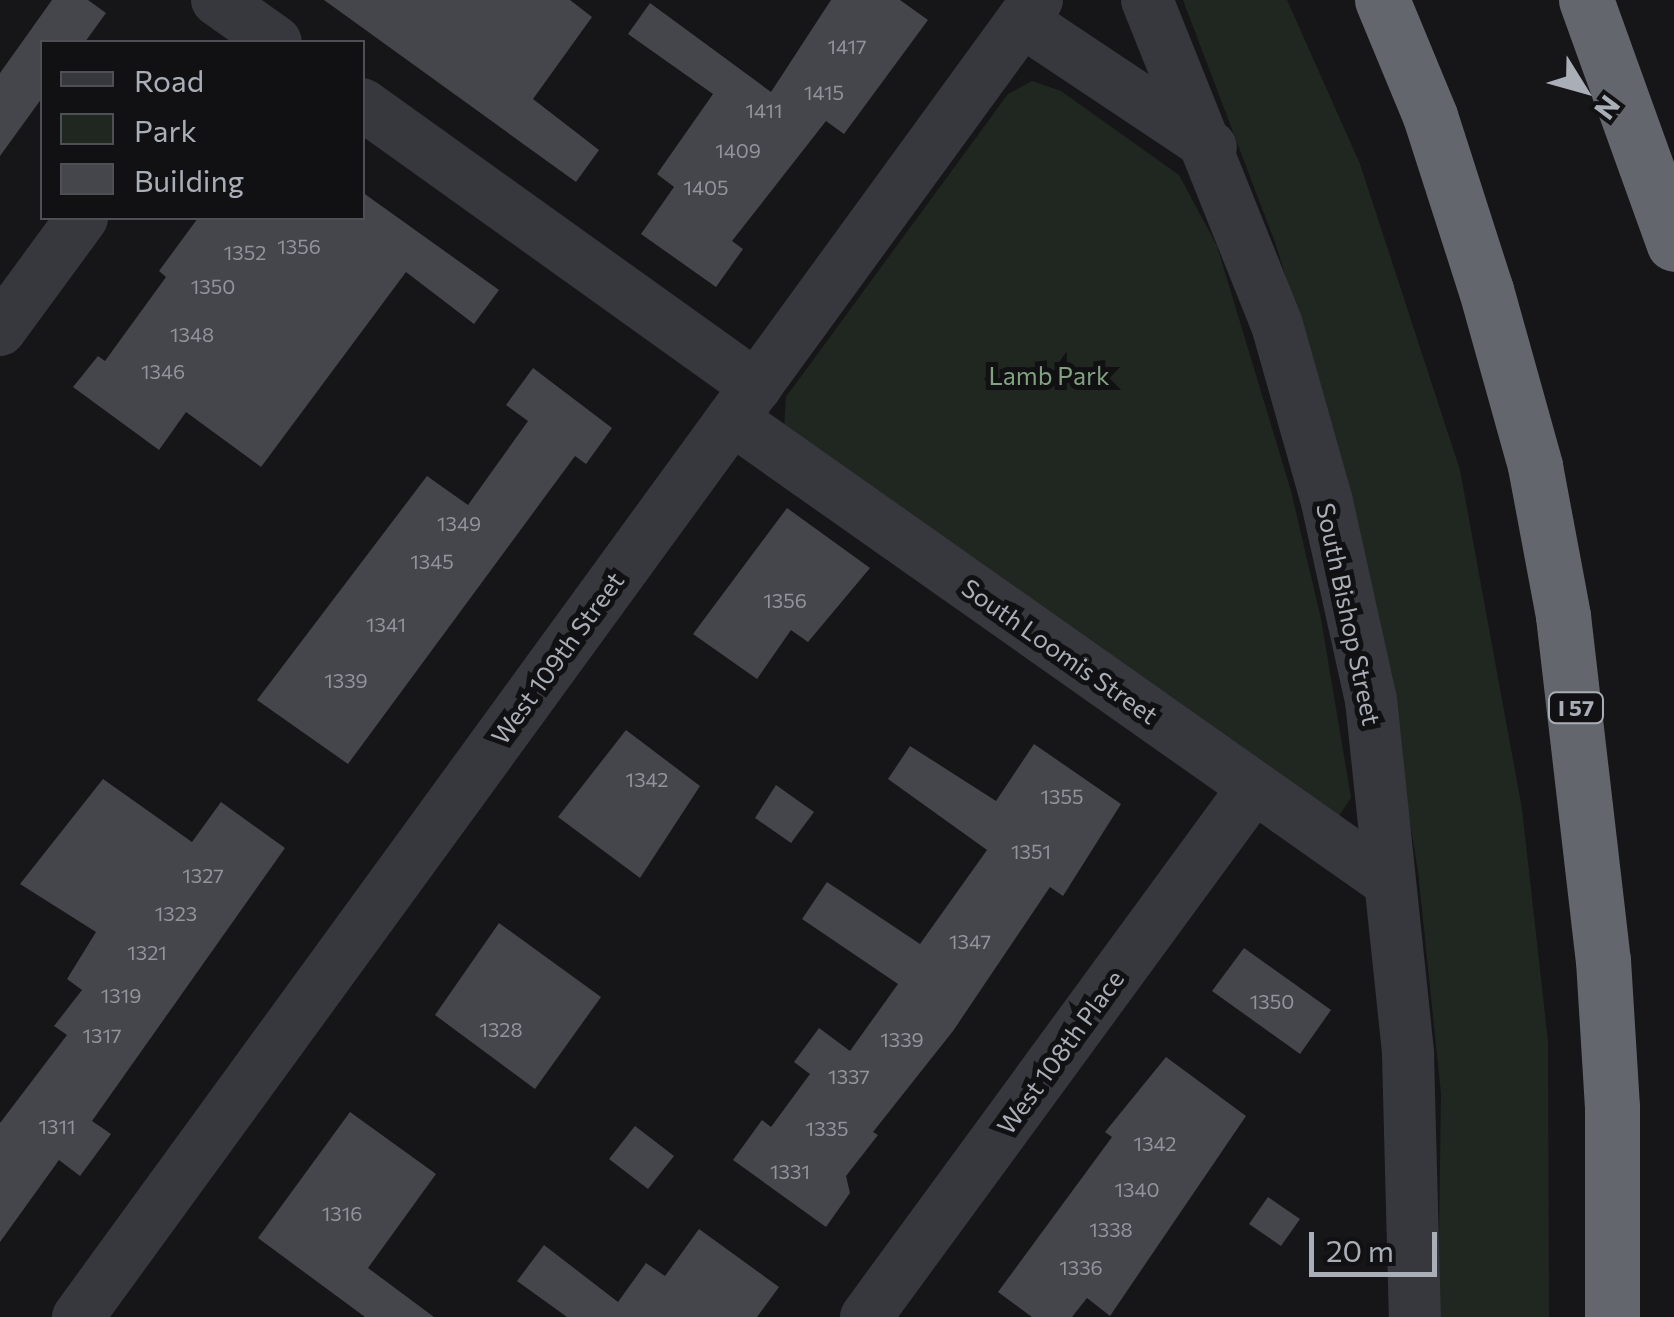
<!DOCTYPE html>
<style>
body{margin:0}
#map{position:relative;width:1674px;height:1317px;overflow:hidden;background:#161618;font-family:Commissioner,sans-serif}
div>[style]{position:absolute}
.green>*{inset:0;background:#202721}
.building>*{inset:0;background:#45464b}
.minor>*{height:52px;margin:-26px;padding:0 26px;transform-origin:26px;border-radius:26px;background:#37383d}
.highway>*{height:55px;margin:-27.5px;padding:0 27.5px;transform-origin:27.5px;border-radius:27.5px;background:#63676d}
span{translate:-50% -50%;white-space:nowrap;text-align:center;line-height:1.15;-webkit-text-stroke:10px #111113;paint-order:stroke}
.number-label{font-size:20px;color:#90949c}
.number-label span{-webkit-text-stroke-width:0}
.shield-label span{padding:2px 8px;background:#111113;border:2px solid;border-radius:8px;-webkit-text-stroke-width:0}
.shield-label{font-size:22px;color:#a9aeb7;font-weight:700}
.park-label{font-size:25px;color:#81a181}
.street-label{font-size:25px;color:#a9aeb7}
.legend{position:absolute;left:40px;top:40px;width:325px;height:180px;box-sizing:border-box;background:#111113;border:2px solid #4e5055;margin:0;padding:12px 18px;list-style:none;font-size:30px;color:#a9aeb7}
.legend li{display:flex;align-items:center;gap:20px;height:50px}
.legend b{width:50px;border:2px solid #4e5055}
.north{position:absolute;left:1534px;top:40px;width:100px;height:100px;-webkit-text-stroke:8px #111113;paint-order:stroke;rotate:127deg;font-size:28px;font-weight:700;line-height:40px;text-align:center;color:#a9aeb7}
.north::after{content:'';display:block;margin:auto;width:35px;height:45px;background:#a9aeb7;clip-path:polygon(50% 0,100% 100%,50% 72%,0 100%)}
.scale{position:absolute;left:1309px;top:1232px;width:128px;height:45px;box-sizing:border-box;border:5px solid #a9aeb7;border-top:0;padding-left:12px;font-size:30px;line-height:35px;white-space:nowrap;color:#a9aeb7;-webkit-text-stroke:8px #111113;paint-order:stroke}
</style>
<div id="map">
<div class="green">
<i style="clip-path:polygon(1183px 0,1287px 0,1360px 164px,1460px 470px,1522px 809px,1548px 1041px,1549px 1317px,1438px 1317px,1441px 1093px,1418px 871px,1384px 666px,1335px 440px,1276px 245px)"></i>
<i style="clip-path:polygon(1032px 81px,1061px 91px,1179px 175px,1217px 246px,1291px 491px,1321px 619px,1351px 798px,1336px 820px,784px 428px,786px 397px,1008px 94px)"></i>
</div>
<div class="building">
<i style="clip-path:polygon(52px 0,88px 0,106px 13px,85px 42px,42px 42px,42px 98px,0 156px,0 73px)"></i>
<i style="clip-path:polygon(324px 0,570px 0,592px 17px,533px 99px,599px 150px,576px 182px)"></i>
<i style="clip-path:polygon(831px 0,900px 0,928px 20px,844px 134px,826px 121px,732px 241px,743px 249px,716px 287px,641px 234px,674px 187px,657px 174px,713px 94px,628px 34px,650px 3px,771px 92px)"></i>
<i style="clip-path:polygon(362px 192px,499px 290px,474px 324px,406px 272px,261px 467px,186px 412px,159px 450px,73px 387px,98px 356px,105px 361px,166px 277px,159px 271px,198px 218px,362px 218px)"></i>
<i style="clip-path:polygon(533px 368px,612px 428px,586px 464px,575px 456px,348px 764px,257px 700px,427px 476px,468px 505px,528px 421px,506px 405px)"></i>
<i style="clip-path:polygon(787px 508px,870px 568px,808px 642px,791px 630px,757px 679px,693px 634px)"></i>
<i style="clip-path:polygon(626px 730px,700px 786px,640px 878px,558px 817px)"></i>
<i style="clip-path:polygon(1034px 744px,1121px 804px,1063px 896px,1050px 887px,953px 1031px,873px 1132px,878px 1135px,846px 1176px,850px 1193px,826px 1227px,733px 1160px,762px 1120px,771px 1127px,810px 1074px,794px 1062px,819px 1028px,850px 1051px,898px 984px,802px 919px,827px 882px,920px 944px,987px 850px,888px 779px,910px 746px,996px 801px)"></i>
<i style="clip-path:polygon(103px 779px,192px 842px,221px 802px,285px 848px,92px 1121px,111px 1134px,80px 1176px,59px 1160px,0 1242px,0 1123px,67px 1035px,54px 1026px,82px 990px,67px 979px,96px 932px,20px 884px)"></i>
<i style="clip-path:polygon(776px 785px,814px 812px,791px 843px,755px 818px)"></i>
<i style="clip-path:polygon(499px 923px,601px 997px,535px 1089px,435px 1015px)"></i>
<i style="clip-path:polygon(1244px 948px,1331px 1010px,1300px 1054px,1212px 991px)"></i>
<i style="clip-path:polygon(1166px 1057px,1246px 1116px,1110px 1316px,1087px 1298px,1072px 1317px,1032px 1317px,998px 1292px,1112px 1137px,1105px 1132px)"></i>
<i style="clip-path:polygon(350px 1112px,436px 1174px,368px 1268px,434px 1317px,365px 1317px,258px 1238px)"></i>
<i style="clip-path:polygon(635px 1126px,674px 1156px,648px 1189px,609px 1159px)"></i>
<i style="clip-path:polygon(1268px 1197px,1300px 1219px,1281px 1246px,1249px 1224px)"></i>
<i style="clip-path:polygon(699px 1229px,779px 1287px,757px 1317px,567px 1317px,517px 1281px,544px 1245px,618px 1302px,646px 1263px,665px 1276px)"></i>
</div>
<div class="minor">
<i style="left:217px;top:0;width:72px;rotate:35.4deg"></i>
<i style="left:1147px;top:0;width:350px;rotate:68.2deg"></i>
<i style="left:1277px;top:325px;width:184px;rotate:74.2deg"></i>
<i style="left:1327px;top:502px;width:203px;rotate:77.5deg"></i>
<i style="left:1371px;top:700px;width:357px;rotate:84deg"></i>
<i style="left:1408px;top:1055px;width:262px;rotate:88.5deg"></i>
<i style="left:1022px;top:21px;width:227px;rotate:33.7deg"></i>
<i style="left:362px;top:104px;width:485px;rotate:35.6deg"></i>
<i style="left:0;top:330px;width:139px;rotate:-53.8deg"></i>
<i style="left:732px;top:419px;width:804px;rotate:35.17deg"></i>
<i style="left:78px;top:1317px;width:1629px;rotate:-53.94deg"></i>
<i style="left:866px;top:1317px;width:657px;rotate:-53.79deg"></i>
</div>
<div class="highway">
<i style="left:1382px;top:0;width:126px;rotate:67.5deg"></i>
<i style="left:1430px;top:116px;width:183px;rotate:72.2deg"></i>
<i style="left:1486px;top:290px;width:183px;rotate:74.4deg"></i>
<i style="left:1535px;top:466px;width:153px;rotate:79.4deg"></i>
<i style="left:1563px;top:616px;width:346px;rotate:83.4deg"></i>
<i style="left:1603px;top:960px;width:147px;rotate:86.5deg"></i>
<i style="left:1612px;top:1107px;width:210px;rotate:90deg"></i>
<i style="left:1586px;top:0;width:259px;rotate:70.2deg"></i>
</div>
<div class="number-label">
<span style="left:847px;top:46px">1417</span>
<span style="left:824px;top:92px">1415</span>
<span style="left:764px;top:110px">1411</span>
<span style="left:738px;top:150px">1409</span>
<span style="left:706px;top:187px">1405</span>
<span style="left:299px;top:246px">1356</span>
<span style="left:245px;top:252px">1352</span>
<span style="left:213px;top:286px">1350</span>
<span style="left:192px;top:334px">1348</span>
<span style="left:163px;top:371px">1346</span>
<span style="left:459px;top:523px">1349</span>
<span style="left:432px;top:561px">1345</span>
<span style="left:785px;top:600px">1356</span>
<span style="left:386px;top:624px">1341</span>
<span style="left:346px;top:680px">1339</span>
<span style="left:647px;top:779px">1342</span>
<span style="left:1062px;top:796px">1355</span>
<span style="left:1031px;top:851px">1351</span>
<span style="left:203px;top:875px">1327</span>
<span style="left:176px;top:913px">1323</span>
<span style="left:970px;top:941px">1347</span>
<span style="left:147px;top:952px">1321</span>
<span style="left:121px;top:995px">1319</span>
<span style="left:1272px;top:1001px">1350</span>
<span style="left:501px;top:1029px">1328</span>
<span style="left:102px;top:1035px">1317</span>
<span style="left:902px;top:1039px">1339</span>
<span style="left:849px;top:1076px">1337</span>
<span style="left:57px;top:1126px">1311</span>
<span style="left:827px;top:1128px">1335</span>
<span style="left:1155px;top:1143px">1342</span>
<span style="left:790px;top:1171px">1331</span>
<span style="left:1137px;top:1189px">1340</span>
<span style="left:342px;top:1213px">1316</span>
<span style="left:1111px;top:1229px">1338</span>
<span style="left:1081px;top:1267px">1336</span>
</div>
<div class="shield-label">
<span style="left:1576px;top:708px">I 57</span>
</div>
<div class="park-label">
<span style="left:1049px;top:375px">Lamb Park</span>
</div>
<div class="street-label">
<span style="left:1349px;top:614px;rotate:78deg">South Bishop Street</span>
<span style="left:1060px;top:651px;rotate:35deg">South Loomis Street</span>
<span style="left:557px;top:658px;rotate:-54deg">West 109th Street</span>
<span style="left:1060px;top:1052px;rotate:-54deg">West 108th Place</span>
</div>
<ul class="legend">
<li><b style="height:12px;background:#37383d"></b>Road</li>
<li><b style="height:28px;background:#202721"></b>Park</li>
<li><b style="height:28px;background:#45464b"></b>Building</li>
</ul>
<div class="north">N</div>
<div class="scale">20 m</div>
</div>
